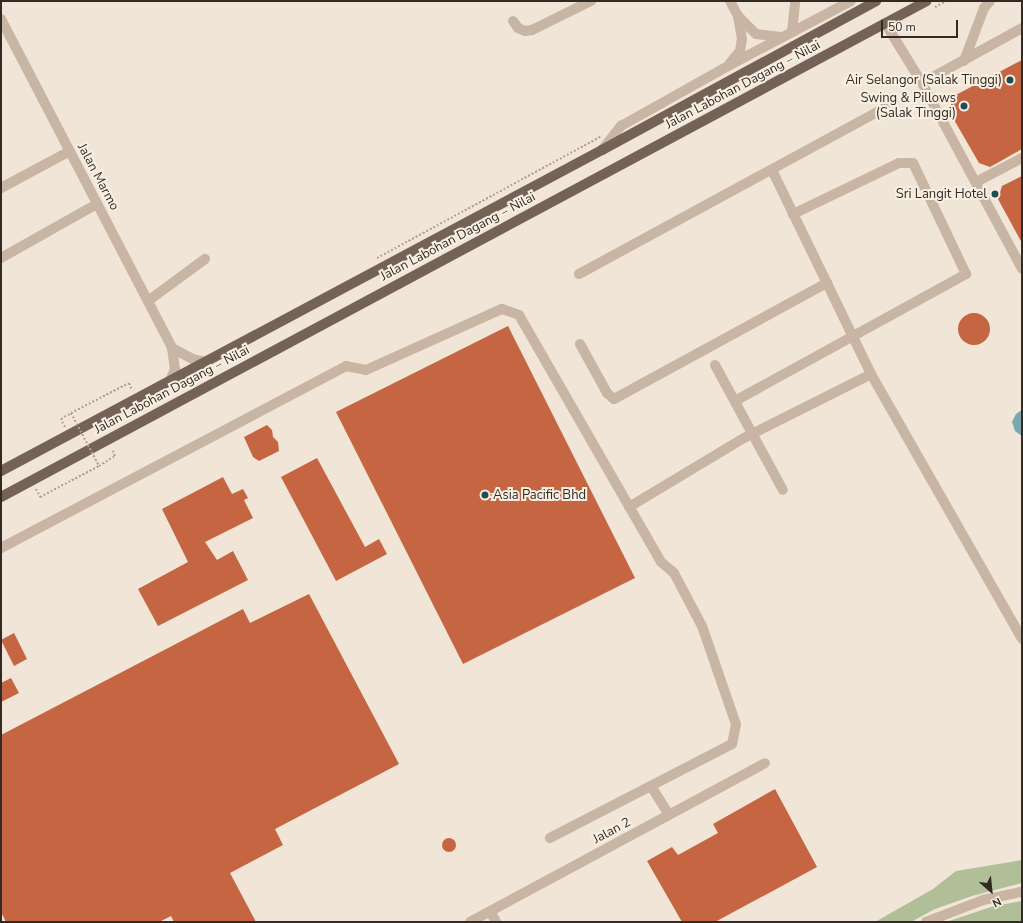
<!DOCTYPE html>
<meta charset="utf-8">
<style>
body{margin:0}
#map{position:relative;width:1023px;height:923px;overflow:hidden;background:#f0e5d7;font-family:"Nunito Sans",sans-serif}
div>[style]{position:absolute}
.green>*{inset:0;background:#b0bf98}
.water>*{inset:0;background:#77a9ad}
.building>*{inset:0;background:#c56541}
.round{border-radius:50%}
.path>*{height:2px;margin-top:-1px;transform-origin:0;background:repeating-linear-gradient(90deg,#b39f8e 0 2px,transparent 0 4px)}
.minor>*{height:10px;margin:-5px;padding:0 5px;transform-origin:5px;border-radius:5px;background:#c8b5a4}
.major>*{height:10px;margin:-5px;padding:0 5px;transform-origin:5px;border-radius:5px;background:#756256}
.path-bridge>*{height:2px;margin-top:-1px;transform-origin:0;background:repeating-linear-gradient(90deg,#b39f8e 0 2px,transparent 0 4px)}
.dots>*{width:11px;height:11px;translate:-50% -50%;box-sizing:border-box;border:2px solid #f8efe3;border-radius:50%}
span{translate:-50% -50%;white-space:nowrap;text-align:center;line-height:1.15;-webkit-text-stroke:4px #f8efe3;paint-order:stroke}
.poi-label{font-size:13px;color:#332a25}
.right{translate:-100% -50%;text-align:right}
.left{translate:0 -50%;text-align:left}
.street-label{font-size:13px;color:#332a25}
.frame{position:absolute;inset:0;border:2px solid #332a25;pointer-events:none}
.north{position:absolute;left:971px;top:871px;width:40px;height:40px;-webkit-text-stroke:3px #f8efe3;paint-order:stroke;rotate:153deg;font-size:11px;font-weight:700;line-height:16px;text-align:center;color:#332a25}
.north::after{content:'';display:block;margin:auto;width:14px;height:18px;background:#332a25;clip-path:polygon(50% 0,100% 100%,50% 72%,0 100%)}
.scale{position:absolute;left:881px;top:20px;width:77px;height:18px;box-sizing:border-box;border:2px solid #332a25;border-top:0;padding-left:5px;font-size:12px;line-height:14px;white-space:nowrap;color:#332a25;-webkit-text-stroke:3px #f8efe3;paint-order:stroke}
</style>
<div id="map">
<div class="green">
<i style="clip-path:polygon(1022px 860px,1022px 883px,972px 896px,935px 909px,911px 922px,875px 922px,933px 889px,956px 871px)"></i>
<i style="clip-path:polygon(1022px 901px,1022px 922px,946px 922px,994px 906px)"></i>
</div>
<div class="water">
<i style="clip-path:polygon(1022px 410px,1022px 436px,1015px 431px,1012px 422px,1016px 414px)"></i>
</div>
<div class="building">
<i style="clip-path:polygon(1022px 60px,1022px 149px,990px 167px,979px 163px,949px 111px,954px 96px)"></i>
<i style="clip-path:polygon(1022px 176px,1022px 243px,998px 199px,1002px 186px)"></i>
<i class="round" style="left:958px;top:313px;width:32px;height:32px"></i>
<i style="clip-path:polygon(508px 326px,635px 578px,463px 664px,336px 412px)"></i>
<i style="clip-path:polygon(267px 425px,272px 430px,273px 437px,278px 442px,279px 451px,259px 461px,253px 457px,244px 437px)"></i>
<i style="clip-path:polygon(317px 458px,365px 547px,379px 539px,387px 554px,336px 581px,281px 477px)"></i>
<i style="clip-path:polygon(223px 477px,232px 494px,243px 489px,248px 498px,244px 500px,253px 518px,205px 542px,217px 560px,233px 551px,248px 580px,158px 626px,138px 589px,188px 562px,162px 509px)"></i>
<i style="clip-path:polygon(309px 594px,399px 764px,275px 829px,283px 845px,230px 873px,256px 922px,174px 922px,171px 916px,159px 922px,6px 922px,1px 912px,1px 735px,243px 609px,250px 623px)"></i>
<i style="clip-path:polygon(14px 633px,27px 659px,14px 666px,1px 640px)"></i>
<i style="clip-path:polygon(11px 678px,19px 693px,1px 702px,1px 683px)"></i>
<i style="clip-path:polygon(775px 789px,817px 867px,715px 922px,682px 922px,647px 861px,672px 847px,678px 855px,718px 833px,713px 824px)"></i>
<i class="round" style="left:442px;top:838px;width:14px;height:14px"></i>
</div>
<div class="path">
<i style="left:935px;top:7px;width:13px;rotate:-27deg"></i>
<i style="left:377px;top:258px;width:254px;rotate:-28.5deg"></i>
<i style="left:65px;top:427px;width:9px;rotate:-117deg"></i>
<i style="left:61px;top:419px;width:12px;rotate:-31deg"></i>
<i style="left:71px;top:413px;width:65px;rotate:-27.3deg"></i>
<i style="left:129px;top:383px;width:8px;rotate:67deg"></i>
<i style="left:36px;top:489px;width:9px;rotate:63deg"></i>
<i style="left:40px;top:497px;width:67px;rotate:-27.7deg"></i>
<i style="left:99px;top:466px;width:19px;rotate:-32deg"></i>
<i style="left:115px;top:456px;width:8px;rotate:-113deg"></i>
</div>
<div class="minor">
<i style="left:730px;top:1px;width:17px;rotate:62deg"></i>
<i style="left:1px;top:19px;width:371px;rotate:62.5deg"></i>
<i style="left:172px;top:348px;width:21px;rotate:82deg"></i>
<i style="left:175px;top:369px;width:13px;rotate:113deg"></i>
<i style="left:513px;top:21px;width:9px;rotate:54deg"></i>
<i style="left:518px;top:28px;width:8px;rotate:23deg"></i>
<i style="left:525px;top:31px;width:7px;rotate:-8deg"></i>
<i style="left:532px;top:30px;width:66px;rotate:-26.2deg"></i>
<i style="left:885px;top:23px;width:70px;rotate:58.3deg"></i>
<i style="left:922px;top:83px;width:211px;rotate:61.7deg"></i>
<i style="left:792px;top:32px;width:31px;rotate:-84deg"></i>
<i style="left:964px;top:61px;width:57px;rotate:-69.3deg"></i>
<i style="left:984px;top:8px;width:9px;rotate:-49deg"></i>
<i style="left:730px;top:63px;width:16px;rotate:-50deg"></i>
<i style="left:740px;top:51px;width:12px;rotate:-81deg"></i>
<i style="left:742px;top:39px;width:23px;rotate:-100deg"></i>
<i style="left:738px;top:16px;width:25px;rotate:45deg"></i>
<i style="left:756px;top:34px;width:25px;rotate:7deg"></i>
<i style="left:922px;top:83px;width:114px;rotate:-28.8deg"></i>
<i style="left:602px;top:150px;width:31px;rotate:-52deg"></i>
<i style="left:621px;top:126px;width:123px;rotate:-29.3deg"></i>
<i style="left:728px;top:66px;width:139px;rotate:-27.9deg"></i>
<i style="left:772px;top:170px;width:227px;rotate:64.1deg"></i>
<i style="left:871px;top:374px;width:305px;rotate:60.3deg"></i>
<i style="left:976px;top:182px;width:52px;rotate:-27.6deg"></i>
<i style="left:1px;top:188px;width:78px;rotate:-28.2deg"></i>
<i style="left:1px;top:258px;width:110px;rotate:-29.4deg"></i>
<i style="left:579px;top:274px;width:348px;rotate:-28.5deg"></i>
<i style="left:148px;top:301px;width:71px;rotate:-36.4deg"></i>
<i style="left:580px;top:344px;width:56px;rotate:61.1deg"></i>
<i style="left:607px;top:393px;width:9px;rotate:41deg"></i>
<i style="left:614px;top:399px;width:243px;rotate:-28.6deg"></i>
<i style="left:172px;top:348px;width:24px;rotate:28deg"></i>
<i style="left:193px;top:359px;width:13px;rotate:13deg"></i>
<i style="left:715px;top:365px;width:142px;rotate:61.5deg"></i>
<i style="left:735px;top:401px;width:264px;rotate:-28.8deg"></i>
<i style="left:966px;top:274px;width:123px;rotate:-115.5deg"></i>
<i style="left:913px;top:163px;width:14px;rotate:180deg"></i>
<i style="left:899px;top:163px;width:118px;rotate:154.3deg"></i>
<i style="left:629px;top:507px;width:134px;rotate:-31deg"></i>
<i style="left:744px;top:438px;width:142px;rotate:-26.7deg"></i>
<i style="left:1px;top:548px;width:390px;rotate:-27.8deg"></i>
<i style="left:346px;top:366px;width:20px;rotate:11deg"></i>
<i style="left:366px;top:370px;width:149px;rotate:-24.2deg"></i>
<i style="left:502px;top:309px;width:18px;rotate:19deg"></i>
<i style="left:519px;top:315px;width:285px;rotate:60.1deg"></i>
<i style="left:661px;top:562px;width:17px;rotate:40deg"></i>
<i style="left:674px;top:573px;width:60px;rotate:62.2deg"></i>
<i style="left:702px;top:626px;width:104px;rotate:70.9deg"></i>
<i style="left:736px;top:724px;width:20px;rotate:101deg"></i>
<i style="left:732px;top:744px;width:205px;rotate:152.7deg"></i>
<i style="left:651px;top:786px;width:34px;rotate:58deg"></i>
<i style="left:490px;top:911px;width:13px;rotate:61deg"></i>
<i style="left:470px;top:922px;width:335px;rotate:-28.3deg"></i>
<i style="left:926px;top:922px;width:61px;rotate:-21.1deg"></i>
<i style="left:983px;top:900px;width:40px;rotate:-12deg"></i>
</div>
<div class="major">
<i style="left:1px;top:471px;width:681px;rotate:-28.11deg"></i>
<i style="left:602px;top:150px;width:312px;rotate:-28.5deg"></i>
<i style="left:1px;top:497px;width:1050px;rotate:-28.18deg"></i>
</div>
<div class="path-bridge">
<i style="left:71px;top:413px;width:60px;rotate:62.2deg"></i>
</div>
<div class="dots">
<i style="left:1010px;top:80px;background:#1c4e54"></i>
<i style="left:964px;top:106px;background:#1c4e54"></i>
<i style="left:995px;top:194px;background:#1c4e54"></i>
<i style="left:485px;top:495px;background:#1c4e54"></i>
</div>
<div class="poi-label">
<span class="right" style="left:1002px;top:80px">Air Selangor (Salak Tinggi)</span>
<span class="right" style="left:956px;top:106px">Swing &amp; Pillows<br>(Salak Tinggi)</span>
<span class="right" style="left:987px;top:194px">Sri Langit Hotel</span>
<span class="left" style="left:493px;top:495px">Asia Pacific Bhd</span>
</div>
<div class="street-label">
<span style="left:743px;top:85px;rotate:-28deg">Jalan Labohan Dagang ‒ Nilai</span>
<span style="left:98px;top:177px;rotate:62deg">Jalan Marmo</span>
<span style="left:458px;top:237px;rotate:-28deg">Jalan Labohan Dagang ‒ Nilai</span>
<span style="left:172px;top:390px;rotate:-28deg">Jalan Labohan Dagang ‒ Nilai</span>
<span style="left:612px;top:831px;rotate:-28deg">Jalan 2</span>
</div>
<div class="frame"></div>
<div class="north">N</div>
<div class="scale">50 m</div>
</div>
